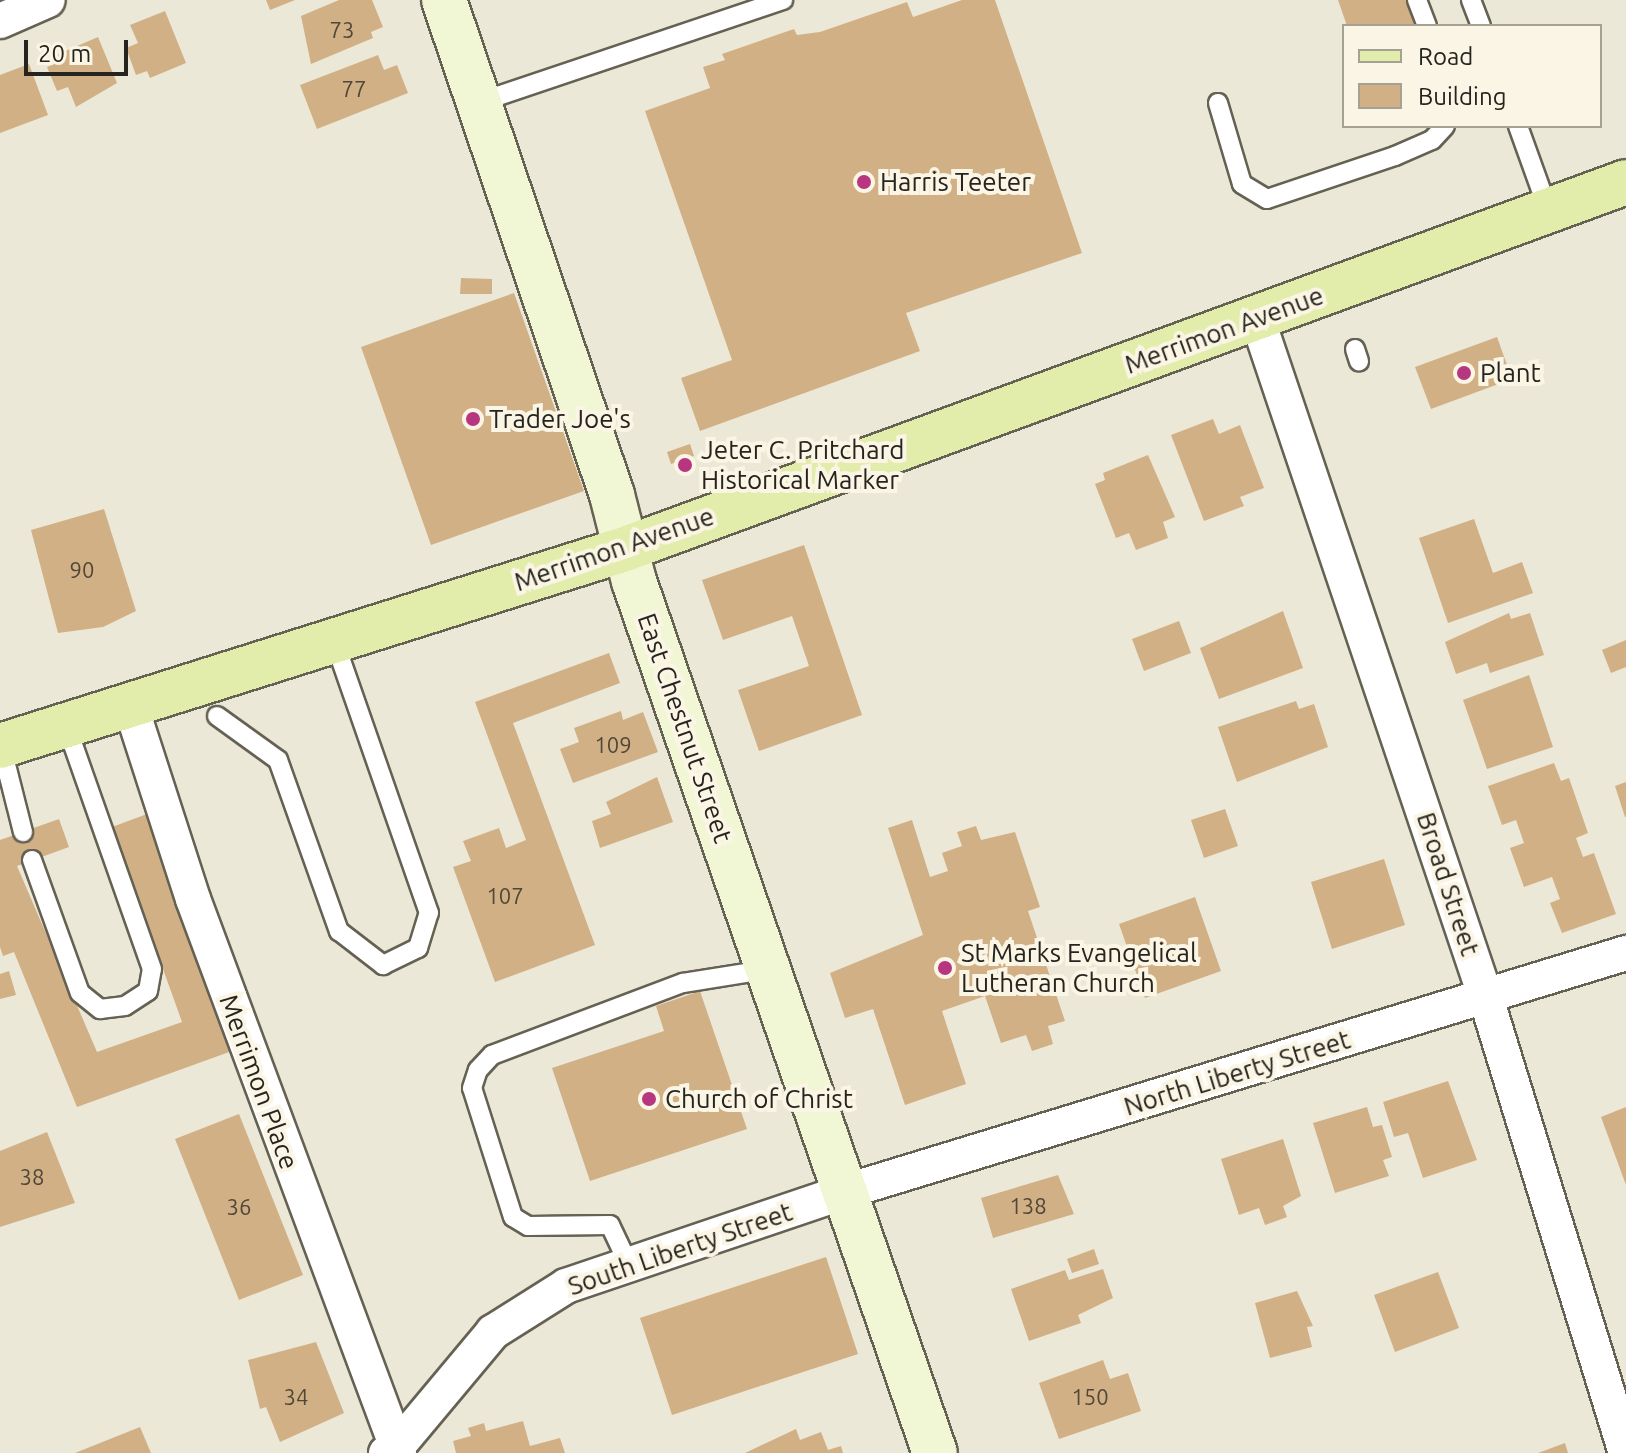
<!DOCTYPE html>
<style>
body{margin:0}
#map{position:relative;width:1626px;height:1453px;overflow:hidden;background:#ece8d7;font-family:Ubuntu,sans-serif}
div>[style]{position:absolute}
.building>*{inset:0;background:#d1b085}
.roads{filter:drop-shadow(2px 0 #656153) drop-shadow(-2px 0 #656153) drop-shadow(0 2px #656153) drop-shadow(0 -2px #656153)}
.lane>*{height:18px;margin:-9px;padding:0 9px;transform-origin:9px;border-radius:9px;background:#fff}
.street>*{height:34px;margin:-17px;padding:0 17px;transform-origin:17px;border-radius:17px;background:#fff}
.secondary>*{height:44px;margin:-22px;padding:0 22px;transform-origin:22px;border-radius:22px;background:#f1f6d5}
.primary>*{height:44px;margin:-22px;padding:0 22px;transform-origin:22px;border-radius:22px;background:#e2edac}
.dots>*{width:22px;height:22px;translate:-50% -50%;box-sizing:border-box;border:4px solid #faf5e4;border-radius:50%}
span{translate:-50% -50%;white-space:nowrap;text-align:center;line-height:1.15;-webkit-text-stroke:8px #faf5e4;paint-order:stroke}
.number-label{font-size:22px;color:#514738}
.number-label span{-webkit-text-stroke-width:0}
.poi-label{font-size:26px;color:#26241e}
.left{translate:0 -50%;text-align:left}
.street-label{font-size:26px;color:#26241e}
.legend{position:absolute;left:1342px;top:24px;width:260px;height:104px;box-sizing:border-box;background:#faf5e4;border:2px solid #a5a195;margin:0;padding:10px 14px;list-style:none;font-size:24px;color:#26241e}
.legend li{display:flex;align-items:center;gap:16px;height:40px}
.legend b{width:40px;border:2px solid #a5a195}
.scale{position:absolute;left:24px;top:40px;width:104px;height:36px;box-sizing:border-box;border:4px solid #26241e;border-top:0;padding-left:10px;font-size:24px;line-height:28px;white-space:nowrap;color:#26241e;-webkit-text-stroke:6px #faf5e4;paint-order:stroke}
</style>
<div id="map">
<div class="building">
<i style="clip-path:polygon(266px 0,295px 0,270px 10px)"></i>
<i style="clip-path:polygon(339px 0,372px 0,383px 27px,371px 32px,373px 38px,311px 64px,301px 16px)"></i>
<i style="clip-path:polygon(962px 0,995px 0,1082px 253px,906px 313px,920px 351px,700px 431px,681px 378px,732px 360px,645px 111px,710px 88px,703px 67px,725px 60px,722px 54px,794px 29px,797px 35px,820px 32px,907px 2px,913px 17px)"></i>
<i style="clip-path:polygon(1338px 0,1406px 0,1415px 26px,1347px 26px)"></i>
<i style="clip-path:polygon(165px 11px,186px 63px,150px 78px,147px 71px,136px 75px,126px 48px,138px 43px,130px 25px)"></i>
<i style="clip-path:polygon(98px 37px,117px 83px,76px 107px,68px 87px,57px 91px,47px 67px,57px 63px,54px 56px)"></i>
<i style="clip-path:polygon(378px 55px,384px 70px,397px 65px,408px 93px,317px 129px,300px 85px)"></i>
<i style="clip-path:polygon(29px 64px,48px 115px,0 133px,0 75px)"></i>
<i style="clip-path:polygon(461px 278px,492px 279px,492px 294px,460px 294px)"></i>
<i style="clip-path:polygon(514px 293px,584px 491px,431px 545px,361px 347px)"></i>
<i style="clip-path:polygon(1497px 337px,1512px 379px,1431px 409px,1415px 367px)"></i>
<i style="clip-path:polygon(1213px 419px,1219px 434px,1240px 425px,1264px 488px,1240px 497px,1244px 506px,1204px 521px,1171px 435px)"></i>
<i style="clip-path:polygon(690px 444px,694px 456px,671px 464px,667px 452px)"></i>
<i style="clip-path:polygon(1148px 455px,1175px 517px,1163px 522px,1168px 538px,1136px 550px,1129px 533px,1116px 538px,1095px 484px,1105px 480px,1103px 473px)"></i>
<i style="clip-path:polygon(104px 509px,136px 611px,103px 627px,58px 633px,31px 530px)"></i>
<i style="clip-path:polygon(1474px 519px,1493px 573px,1522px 562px,1533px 593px,1448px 623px,1419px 538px)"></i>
<i style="clip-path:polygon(804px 545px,862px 715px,759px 751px,738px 690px,809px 666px,792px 616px,723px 640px,702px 580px)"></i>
<i style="clip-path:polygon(1283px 611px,1303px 668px,1219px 699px,1200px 648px)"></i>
<i style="clip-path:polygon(1509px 613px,1511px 619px,1530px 613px,1544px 655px,1490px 673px,1487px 663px,1456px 674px,1445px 642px)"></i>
<i style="clip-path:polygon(1179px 621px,1191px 653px,1144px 671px,1132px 639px)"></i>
<i style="clip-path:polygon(1626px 640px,1626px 667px,1611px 673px,1602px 650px)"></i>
<i style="clip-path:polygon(609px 653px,620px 683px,513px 723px,595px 945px,495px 982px,453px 867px,471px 861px,463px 841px,499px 828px,506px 848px,526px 840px,475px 702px)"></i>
<i style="clip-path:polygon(1529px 675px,1553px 747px,1487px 769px,1463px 700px)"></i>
<i style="clip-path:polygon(1296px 701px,1299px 709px,1314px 704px,1328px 747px,1237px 782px,1218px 727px)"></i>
<i style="clip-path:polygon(621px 711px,623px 720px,643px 712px,658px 752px,573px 783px,560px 749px,579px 742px,574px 728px)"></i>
<i style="clip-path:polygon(1554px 763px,1561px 781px,1569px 778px,1588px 833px,1576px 838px,1583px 857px,1594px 853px,1616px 914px,1562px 933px,1550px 903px,1560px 899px,1552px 877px,1524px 887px,1510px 848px,1524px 843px,1516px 820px,1502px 825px,1488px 786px)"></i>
<i style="clip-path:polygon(657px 777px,673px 822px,600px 848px,592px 821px,611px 814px,606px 802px)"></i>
<i style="clip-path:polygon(1626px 782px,1626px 817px,1625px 817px,1615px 786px)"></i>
<i style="clip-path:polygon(1225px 809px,1238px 846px,1204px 858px,1191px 820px)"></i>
<i style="clip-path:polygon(147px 814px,232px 1051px,77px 1107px,14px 952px,3px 956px,0 947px,0 840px,59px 819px,69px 847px,17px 866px,97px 1052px,182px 1022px,112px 827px)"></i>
<i style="clip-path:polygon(912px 820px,930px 877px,948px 871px,942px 853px,962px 846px,957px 832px,976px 826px,981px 840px,1015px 832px,1040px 907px,1028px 911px,1065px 1021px,1048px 1026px,1053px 1044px,1032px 1051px,1026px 1035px,1001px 1043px,985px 996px,942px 1011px,966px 1084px,905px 1105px,873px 1009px,845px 1018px,830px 973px,923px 935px,888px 828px)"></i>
<i style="clip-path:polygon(1384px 859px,1405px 925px,1332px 949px,1311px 882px)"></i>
<i style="clip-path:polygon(1195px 897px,1221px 971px,1145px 998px,1119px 924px)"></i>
<i style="clip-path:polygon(9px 971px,16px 995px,0 999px,0 974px)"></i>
<i style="clip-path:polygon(700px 991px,747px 1129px,590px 1181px,552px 1068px,664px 1031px,656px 1006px)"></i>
<i style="clip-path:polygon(1448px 1081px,1477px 1160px,1423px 1178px,1408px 1133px,1394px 1137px,1383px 1102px)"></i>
<i style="clip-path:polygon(1367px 1107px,1373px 1127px,1382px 1125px,1392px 1157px,1383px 1160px,1389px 1176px,1335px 1193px,1313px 1123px)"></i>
<i style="clip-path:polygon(1626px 1107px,1626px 1185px,1601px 1117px)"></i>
<i style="clip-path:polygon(239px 1114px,303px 1275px,239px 1300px,175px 1139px)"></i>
<i style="clip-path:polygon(47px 1132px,75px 1203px,0 1227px,0 1151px)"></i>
<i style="clip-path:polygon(1283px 1139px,1301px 1196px,1283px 1206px,1287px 1217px,1265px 1225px,1259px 1208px,1239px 1215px,1221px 1159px)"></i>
<i style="clip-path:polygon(1058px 1175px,1074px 1214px,993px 1238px,981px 1198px)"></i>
<i style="clip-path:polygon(1094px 1249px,1099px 1264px,1072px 1273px,1067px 1259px)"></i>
<i style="clip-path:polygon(826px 1257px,858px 1354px,672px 1415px,640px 1318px)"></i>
<i style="clip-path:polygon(1103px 1269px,1113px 1298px,1078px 1315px,1081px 1323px,1029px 1341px,1011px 1289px,1065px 1270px,1069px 1280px)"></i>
<i style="clip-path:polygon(1438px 1272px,1459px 1328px,1395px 1352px,1374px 1295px)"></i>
<i style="clip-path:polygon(1297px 1291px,1313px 1326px,1307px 1327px,1312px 1347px,1270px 1358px,1255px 1303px)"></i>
<i style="clip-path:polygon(316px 1342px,344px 1413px,280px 1442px,266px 1407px,260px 1409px,248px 1360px)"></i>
<i style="clip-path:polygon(1103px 1360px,1110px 1379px,1128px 1373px,1141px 1411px,1059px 1439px,1039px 1383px)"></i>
<i style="clip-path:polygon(523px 1421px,530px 1446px,560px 1438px,565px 1453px,456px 1453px,453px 1441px,471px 1436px,468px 1428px,484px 1423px,486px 1431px)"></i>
<i style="clip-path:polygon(140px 1427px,151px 1453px,75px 1453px)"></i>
<i style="clip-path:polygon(796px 1429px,800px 1440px,821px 1432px,828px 1450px,841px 1446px,843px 1453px,745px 1453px)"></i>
<i style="clip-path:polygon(1565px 1443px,1568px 1453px,1538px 1453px)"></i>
</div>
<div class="roads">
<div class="lane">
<i style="left:1417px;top:0;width:28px;rotate:69deg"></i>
<i style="left:1471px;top:0;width:28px;rotate:69deg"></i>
<i style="left:480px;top:102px;width:320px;rotate:-18.6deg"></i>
<i style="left:1218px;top:103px;width:84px;rotate:73.5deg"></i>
<i style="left:1242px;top:184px;width:29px;rotate:31deg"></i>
<i style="left:1267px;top:199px;width:135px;rotate:-18.6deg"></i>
<i style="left:1395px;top:156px;width:40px;rotate:-23.4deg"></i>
<i style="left:1432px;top:140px;width:19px;rotate:-47deg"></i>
<i style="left:1518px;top:126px;width:91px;rotate:70.2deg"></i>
<i style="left:1355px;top:349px;width:13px;rotate:72deg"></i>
<i style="left:217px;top:716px;width:75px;rotate:35.8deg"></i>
<i style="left:278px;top:760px;width:182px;rotate:70.4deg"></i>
<i style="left:339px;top:931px;width:56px;rotate:37.7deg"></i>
<i style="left:383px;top:965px;width:39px;rotate:-26deg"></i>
<i style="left:418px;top:948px;width:37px;rotate:-73deg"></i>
<i style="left:429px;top:913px;width:286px;rotate:-109.2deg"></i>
<i style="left:1px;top:745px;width:90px;rotate:75.8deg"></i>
<i style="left:32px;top:860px;width:141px;rotate:70.2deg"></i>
<i style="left:80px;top:993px;width:26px;rotate:39deg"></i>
<i style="left:100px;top:1009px;width:25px;rotate:-7deg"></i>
<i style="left:125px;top:1006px;width:27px;rotate:-33deg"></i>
<i style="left:148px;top:991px;width:22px;rotate:-80deg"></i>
<i style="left:152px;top:969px;width:256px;rotate:-109.4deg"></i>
<i style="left:629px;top:1265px;width:44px;rotate:-115.4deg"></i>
<i style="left:610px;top:1225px;width:82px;rotate:179.3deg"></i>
<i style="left:528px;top:1226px;width:17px;rotate:-149deg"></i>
<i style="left:513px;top:1217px;width:135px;rotate:-107.6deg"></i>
<i style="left:472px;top:1088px;width:19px;rotate:-72deg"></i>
<i style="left:478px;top:1070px;width:21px;rotate:-47deg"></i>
<i style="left:492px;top:1055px;width:204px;rotate:-20.7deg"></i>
<i style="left:683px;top:983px;width:88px;rotate:-9.1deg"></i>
</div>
<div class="street">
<i style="left:0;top:21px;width:52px;rotate:-23.6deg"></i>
<i style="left:1257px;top:318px;width:718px;rotate:71.39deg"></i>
<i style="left:1486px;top:998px;width:476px;rotate:72.9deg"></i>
<i style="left:131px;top:707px;width:202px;rotate:72.1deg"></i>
<i style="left:193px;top:899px;width:591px;rotate:69.6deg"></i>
<i style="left:386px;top:1453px;width:13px;rotate:-29deg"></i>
<i style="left:397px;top:1447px;width:150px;rotate:-50.1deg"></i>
<i style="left:493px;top:1332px;width:86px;rotate:-32.2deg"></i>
<i style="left:566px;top:1286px;width:297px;rotate:-18.7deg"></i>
<i style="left:847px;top:1191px;width:815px;rotate:-16.99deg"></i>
</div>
<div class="secondary">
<i style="left:444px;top:0;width:523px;rotate:71.25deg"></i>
<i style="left:612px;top:495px;width:89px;rotate:75.7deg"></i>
<i style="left:634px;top:581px;width:922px;rotate:70.96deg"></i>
</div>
<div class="primary">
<i style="left:0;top:746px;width:655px;rotate:-17.49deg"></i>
<i style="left:625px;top:549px;width:1066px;rotate:-20.13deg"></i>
</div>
</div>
<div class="dots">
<i style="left:864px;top:182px;background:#b63680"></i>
<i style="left:1464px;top:373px;background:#b63680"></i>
<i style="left:473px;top:419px;background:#b63680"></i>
<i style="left:685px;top:465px;background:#b63680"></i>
<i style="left:945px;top:968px;background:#b63680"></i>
<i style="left:649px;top:1099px;background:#b63680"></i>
</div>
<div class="number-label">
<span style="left:342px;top:30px">73</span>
<span style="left:354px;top:89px">77</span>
<span style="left:82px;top:570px">90</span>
<span style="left:613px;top:745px">109</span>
<span style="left:505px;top:896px">107</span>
<span style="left:32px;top:1177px">38</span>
<span style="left:1028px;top:1206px">138</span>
<span style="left:239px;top:1207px">36</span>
<span style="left:296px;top:1397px">34</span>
<span style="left:1090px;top:1397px">150</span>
</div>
<div class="poi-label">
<span class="left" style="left:880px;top:182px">Harris Teeter</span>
<span class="left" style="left:1480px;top:373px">Plant</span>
<span class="left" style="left:489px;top:419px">Trader Joe's</span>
<span class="left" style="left:701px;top:465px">Jeter C. Pritchard<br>Historical Marker</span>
<span class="left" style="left:961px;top:968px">St Marks Evangelical<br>Lutheran Church</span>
<span class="left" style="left:665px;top:1099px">Church of Christ</span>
</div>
<div class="street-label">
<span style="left:1224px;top:330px;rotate:-20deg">Merrimon Avenue</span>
<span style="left:614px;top:549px;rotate:-19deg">Merrimon Avenue</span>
<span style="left:685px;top:728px;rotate:71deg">East Chestnut Street</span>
<span style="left:1448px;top:884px;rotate:72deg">Broad Street</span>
<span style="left:1237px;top:1073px;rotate:-17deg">North Liberty Street</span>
<span style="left:259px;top:1082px;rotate:70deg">Merrimon Place</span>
<span style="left:680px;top:1249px;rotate:-19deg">South Liberty Street</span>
</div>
<ul class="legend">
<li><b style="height:10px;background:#e2edac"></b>Road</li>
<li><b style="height:22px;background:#d1b085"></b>Building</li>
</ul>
<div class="scale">20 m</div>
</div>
